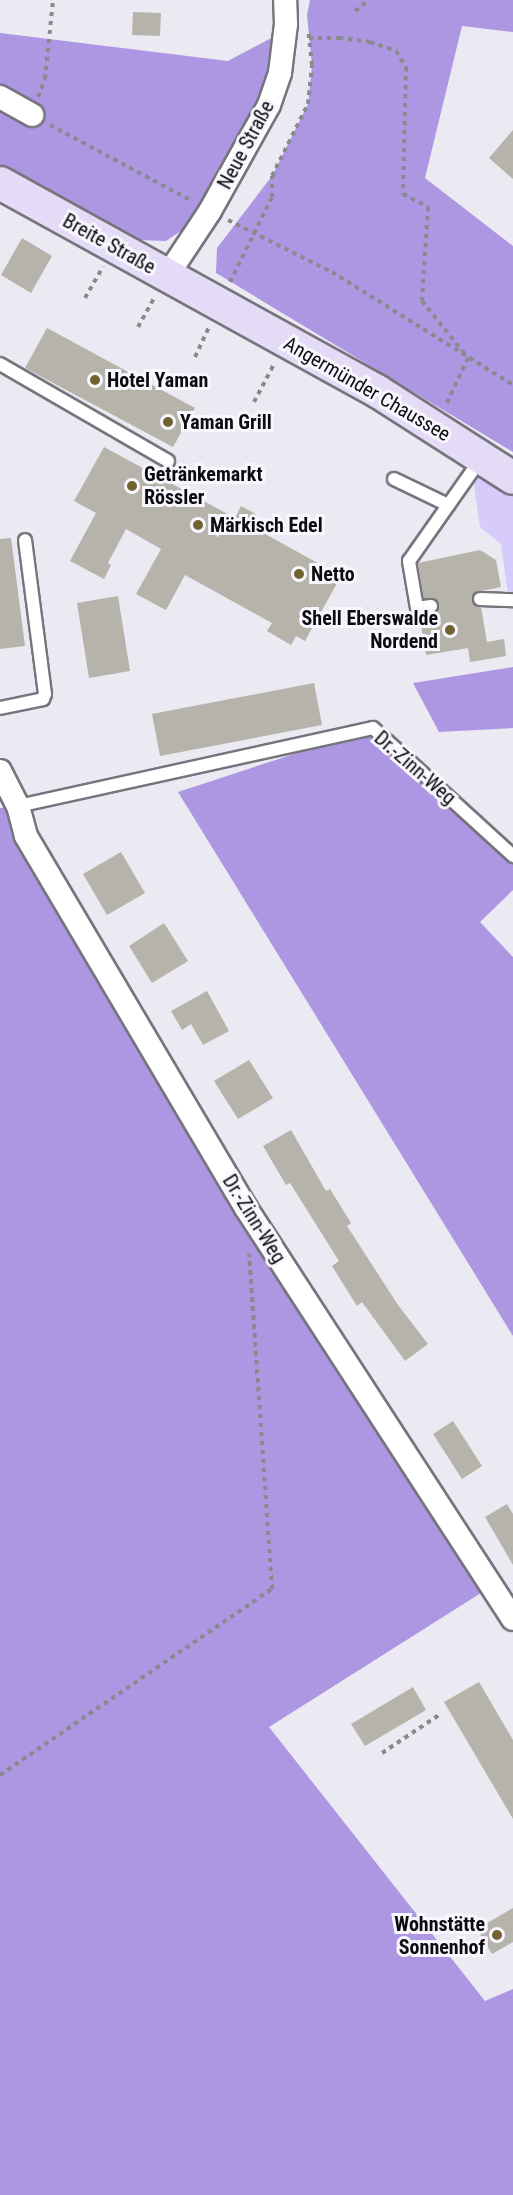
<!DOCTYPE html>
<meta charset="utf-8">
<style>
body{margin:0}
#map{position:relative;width:513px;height:2195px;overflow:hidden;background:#ebe9f2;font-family:"Roboto Condensed",sans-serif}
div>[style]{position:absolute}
.green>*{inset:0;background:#d7cbfb}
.forest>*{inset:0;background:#ad97e2}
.building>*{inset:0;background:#b6b3ab}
.path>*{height:4px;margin-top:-2px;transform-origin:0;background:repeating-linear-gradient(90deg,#8b8990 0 4.5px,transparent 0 9px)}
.roads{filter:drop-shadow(2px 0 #76747d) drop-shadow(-2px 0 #76747d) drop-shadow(0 2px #76747d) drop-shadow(0 -2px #76747d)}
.lane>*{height:12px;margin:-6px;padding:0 6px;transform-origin:6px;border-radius:6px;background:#fff}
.street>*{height:22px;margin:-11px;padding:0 11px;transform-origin:11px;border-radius:11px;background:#fff}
.secondary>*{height:32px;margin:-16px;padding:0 16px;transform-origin:16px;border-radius:16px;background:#e4dcf6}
.dots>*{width:16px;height:16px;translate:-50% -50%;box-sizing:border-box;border:3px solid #f8f6fe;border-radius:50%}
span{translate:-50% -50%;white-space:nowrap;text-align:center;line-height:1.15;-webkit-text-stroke:6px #f8f6fe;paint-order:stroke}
.street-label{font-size:20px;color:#0c0b0e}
.poi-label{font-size:20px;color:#0c0b0e;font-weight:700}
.left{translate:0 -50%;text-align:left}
.right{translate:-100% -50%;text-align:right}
</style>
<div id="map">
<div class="green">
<i style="clip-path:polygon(486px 474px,513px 495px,513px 594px,508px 595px,501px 544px,480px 527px,473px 478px)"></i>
</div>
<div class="forest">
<i style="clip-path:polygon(310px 0,513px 0,513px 32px,462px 26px,425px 178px,513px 246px,513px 452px,216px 273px,217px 248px,272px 176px,308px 104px,312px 65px,307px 15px)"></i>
<i style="clip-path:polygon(0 33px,228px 61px,275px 36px,271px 70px,237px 149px,188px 226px,166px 241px,138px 240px,107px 229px,0 171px)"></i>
<i style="clip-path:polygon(513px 667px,513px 728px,439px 732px,413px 683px)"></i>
<i style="clip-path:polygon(373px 728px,513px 856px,513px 890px,480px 922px,513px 957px,513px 1336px,178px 792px)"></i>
<i style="clip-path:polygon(18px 806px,26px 836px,492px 1586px,269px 1727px,485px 2001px,513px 1989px,513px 2195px,0 2195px,0 808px)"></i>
</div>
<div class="building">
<i style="clip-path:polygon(133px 12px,161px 13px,160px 36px,132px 35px)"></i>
<i style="clip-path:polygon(513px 130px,513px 179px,489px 158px)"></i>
<i style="clip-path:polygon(22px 238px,52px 256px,31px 293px,1px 275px)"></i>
<i style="clip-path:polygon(47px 328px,195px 408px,173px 447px,25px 368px)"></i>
<i style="clip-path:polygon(104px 447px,235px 518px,241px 506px,256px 514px,249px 525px,341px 576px,305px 641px,296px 636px,291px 645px,267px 631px,272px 623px,185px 575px,166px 610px,136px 594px,161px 549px,126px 529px,108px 563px,111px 565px,104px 579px,70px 561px,96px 513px,74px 501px)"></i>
<i style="clip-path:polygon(11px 538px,25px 646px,0 649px,0 539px)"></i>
<i style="clip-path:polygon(480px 550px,496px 560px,501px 587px,477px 592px,473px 595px,473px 602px,481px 607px,487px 642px,504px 639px,506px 656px,470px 662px,468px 648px,426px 655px,420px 620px,424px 620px,423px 615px,436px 613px,439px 605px,435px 599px,424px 599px,418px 563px)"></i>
<i style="clip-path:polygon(118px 596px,130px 671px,89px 678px,77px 603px)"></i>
<i style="clip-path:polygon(314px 683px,322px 725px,160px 756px,152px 714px)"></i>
<i style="clip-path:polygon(121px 852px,145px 893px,107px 915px,83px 874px)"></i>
<i style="clip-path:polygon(164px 923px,188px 961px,152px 983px,129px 946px)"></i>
<i style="clip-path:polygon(207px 991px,229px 1031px,203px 1045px,191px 1024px,182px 1030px,171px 1011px)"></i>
<i style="clip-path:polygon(249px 1060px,273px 1098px,238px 1119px,214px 1081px)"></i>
<i style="clip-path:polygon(291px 1130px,326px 1191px,330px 1189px,351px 1223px,347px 1226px,398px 1305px,428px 1344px,405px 1361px,362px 1302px,357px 1306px,332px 1266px,339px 1261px,290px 1183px,286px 1185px,263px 1146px)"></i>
<i style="clip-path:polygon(453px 1421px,482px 1466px,462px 1479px,433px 1434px)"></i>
<i style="clip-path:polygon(507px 1504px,513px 1514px,513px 1565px,485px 1517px)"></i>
<i style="clip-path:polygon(479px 1682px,513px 1740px,513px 1819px,444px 1702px)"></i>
<i style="clip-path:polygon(413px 1687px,426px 1710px,365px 1746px,351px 1724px)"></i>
<i style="clip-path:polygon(513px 1908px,513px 1942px,492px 1954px,477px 1929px)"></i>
</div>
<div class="path">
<i style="left:355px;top:11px;width:18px;rotate:-38deg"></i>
<i style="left:309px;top:38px;width:30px"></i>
<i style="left:339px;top:38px;width:31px;rotate:7deg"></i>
<i style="left:370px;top:42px;width:28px;rotate:19deg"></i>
<i style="left:396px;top:51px;width:19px;rotate:58deg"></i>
<i style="left:406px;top:67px;width:127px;rotate:91.4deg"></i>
<i style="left:403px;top:194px;width:28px;rotate:27deg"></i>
<i style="left:428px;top:207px;width:94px;rotate:93.7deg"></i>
<i style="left:422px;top:301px;width:73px;rotate:51.1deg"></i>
<i style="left:468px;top:358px;width:52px;rotate:115.1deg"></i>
<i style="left:38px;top:97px;width:19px;rotate:-69deg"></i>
<i style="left:45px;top:79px;width:79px;rotate:-84.2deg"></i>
<i style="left:50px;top:125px;width:161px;rotate:28.2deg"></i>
<i style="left:228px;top:220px;width:116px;rotate:26.6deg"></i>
<i style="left:332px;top:272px;width:213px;rotate:32deg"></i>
<i style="left:230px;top:282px;width:95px;rotate:-63.7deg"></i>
<i style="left:272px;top:197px;width:21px;rotate:-90deg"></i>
<i style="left:272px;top:176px;width:80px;rotate:-63.4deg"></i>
<i style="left:308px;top:104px;width:39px;rotate:-84deg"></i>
<i style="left:312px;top:65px;width:36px;rotate:-96deg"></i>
<i style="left:85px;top:298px;width:36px;rotate:-60deg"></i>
<i style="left:138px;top:327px;width:33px;rotate:-61deg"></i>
<i style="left:195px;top:357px;width:33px;rotate:-65deg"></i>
<i style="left:254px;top:402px;width:43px;rotate:-62.2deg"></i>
<i style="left:382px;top:1753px;width:69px;rotate:-33.7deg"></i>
<i style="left:0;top:1775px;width:330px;rotate:-34.4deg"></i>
<i style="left:272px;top:1589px;width:336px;rotate:-93.9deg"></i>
</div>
<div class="roads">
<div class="lane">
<i style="left:0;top:364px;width:194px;rotate:30deg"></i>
<i style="left:394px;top:479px;width:60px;rotate:25.7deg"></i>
<i style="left:480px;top:599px;width:33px;rotate:2deg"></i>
<i style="left:431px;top:606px;width:14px;rotate:172deg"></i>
<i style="left:417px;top:608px;width:48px;rotate:-99.7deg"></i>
<i style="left:409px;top:561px;width:127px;rotate:-54.9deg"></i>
<i style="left:0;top:708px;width:44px;rotate:-11.8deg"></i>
<i style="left:43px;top:699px;width:5px;rotate:-68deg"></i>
<i style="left:45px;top:694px;width:155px;rotate:-97.4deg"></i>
<i style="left:18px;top:806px;width:363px;rotate:-12.4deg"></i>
<i style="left:373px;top:728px;width:190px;rotate:42.4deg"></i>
</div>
<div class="street">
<i style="left:0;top:97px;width:37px;rotate:29deg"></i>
<i style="left:167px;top:276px;width:78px;rotate:-56.5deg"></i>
<i style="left:210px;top:211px;width:121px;rotate:-60.9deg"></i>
<i style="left:269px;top:105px;width:34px;rotate:-71deg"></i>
<i style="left:280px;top:73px;width:49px;rotate:-83deg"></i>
<i style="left:286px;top:24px;width:24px;rotate:-92deg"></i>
<i style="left:0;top:771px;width:39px;rotate:63deg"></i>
<i style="left:18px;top:806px;width:31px;rotate:75deg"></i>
<i style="left:26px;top:836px;width:432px;rotate:59.4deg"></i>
<i style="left:246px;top:1208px;width:490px;rotate:57deg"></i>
</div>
<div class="secondary">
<i style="left:0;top:183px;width:431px;rotate:28.9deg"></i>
<i style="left:377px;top:391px;width:161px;rotate:32.6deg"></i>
</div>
</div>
<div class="dots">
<i style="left:95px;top:380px;background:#726230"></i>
<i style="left:168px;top:422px;background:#726230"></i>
<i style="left:132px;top:486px;background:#726230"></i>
<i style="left:198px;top:525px;background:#726230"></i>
<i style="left:299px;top:574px;background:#726230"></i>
<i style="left:450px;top:630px;background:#726230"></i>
<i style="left:497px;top:1935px;background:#726230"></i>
</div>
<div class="street-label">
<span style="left:246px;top:145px;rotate:-62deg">Neue Straße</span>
<span style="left:109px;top:244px;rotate:29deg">Breite Straße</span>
<span style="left:367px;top:389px;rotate:30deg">Angermünder Chaussee</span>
<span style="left:415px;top:768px;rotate:41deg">Dr.-Zinn-Weg</span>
<span style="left:254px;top:1219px;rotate:58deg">Dr.-Zinn-Weg</span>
</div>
<div class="poi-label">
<span class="left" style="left:107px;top:380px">Hotel Yaman</span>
<span class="left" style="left:180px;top:422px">Yaman Grill</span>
<span class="left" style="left:144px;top:486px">Getränkemarkt<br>Rössler</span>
<span class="left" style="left:210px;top:525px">Märkisch Edel</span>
<span class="left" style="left:311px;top:574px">Netto</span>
<span class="right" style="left:438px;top:630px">Shell Eberswalde<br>Nordend</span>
<span class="right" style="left:485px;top:1936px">Wohnstätte<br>Sonnenhof</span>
</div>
</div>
